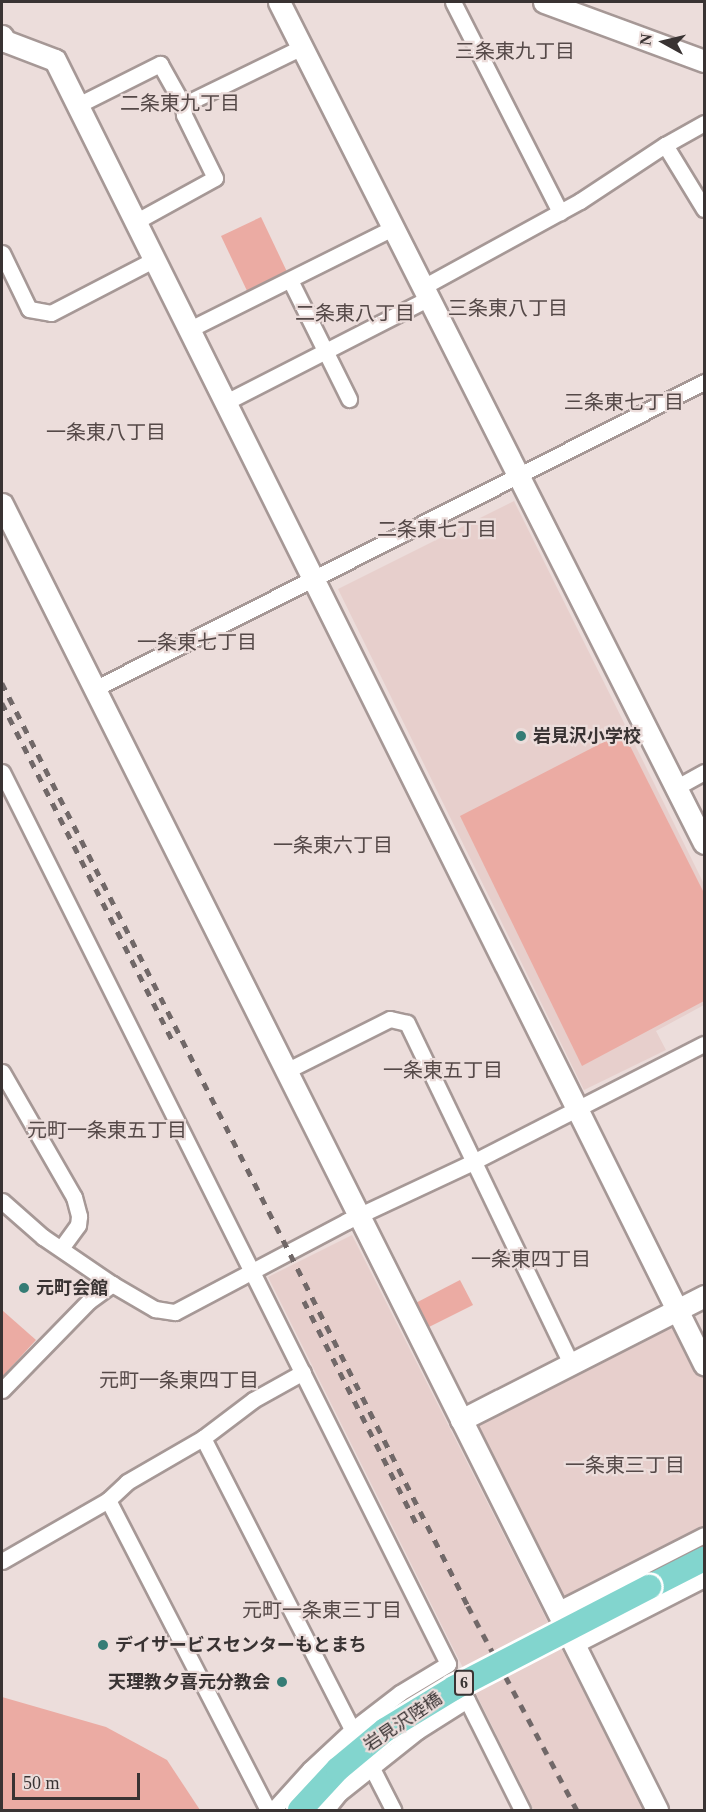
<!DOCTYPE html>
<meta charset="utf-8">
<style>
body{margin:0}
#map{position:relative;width:706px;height:1812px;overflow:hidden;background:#ecdddb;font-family:"Times New Roman","Noto Sans JP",serif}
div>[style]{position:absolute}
.built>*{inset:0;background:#e7cfcc}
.green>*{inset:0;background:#ebaba3}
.roads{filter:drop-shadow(2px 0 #a69896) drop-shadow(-2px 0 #a69896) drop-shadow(0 2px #a69896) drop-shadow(0 -2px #a69896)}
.street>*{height:15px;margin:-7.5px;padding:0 7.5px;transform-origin:7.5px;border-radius:7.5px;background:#fff}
.secondary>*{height:21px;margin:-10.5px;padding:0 10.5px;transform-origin:10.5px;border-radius:10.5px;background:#fff}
.primary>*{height:24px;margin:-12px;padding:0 12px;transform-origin:12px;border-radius:12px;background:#82d5ce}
.rail>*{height:4.5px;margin-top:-2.25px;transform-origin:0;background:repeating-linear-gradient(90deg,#716868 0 8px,transparent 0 16px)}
.bridges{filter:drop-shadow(2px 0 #fff) drop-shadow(-2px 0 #fff) drop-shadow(0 2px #fff) drop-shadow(0 -2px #fff)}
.primary-bridge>*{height:24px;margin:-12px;padding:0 12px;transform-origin:12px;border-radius:12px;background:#82d5ce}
.dots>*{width:16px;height:16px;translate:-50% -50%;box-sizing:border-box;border:3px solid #ecdddb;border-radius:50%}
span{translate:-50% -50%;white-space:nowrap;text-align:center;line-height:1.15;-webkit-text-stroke:4.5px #ecdddb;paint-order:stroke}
.shield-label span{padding:2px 4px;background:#ecdddb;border:2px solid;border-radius:4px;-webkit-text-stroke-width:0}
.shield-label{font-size:16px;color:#393333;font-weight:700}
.poi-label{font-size:18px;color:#393333;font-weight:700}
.left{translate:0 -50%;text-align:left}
.right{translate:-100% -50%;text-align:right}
.street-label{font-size:18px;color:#393333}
.neighbourhood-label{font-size:20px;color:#554948}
.frame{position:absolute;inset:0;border:3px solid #393333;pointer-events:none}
.north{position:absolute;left:634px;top:12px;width:60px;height:60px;-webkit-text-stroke:4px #ecdddb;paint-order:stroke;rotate:278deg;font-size:16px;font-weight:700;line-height:24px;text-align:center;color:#393333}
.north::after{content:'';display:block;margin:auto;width:21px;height:27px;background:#393333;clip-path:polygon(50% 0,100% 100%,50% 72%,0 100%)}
.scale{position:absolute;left:12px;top:1773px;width:128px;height:27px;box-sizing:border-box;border:3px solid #393333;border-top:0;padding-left:8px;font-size:18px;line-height:21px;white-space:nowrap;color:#393333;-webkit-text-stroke:4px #ecdddb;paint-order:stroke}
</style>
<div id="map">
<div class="built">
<i style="clip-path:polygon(514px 501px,704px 884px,704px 1005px,656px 1031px,666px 1050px,584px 1090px,338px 589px)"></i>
<i style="clip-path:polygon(352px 1235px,643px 1810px,534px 1810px,268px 1277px)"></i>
<i style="clip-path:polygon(674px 1317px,704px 1377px,704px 1529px,558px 1603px,469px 1423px)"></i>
</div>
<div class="green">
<i style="clip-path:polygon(261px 217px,289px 276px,249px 295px,221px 236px)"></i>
<i style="clip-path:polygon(623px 732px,704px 893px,704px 1001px,582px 1066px,460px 816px)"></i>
<i style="clip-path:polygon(460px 1280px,473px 1305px,419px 1332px,406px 1308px)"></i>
<i style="clip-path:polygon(2px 1310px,36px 1340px,2px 1377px)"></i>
<i style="clip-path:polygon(2px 1697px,106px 1727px,167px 1760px,200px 1810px,2px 1810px)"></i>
</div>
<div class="roads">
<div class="street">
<i style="left:453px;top:2px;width:236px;rotate:63deg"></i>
<i style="left:78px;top:105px;width:92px;rotate:-26.6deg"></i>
<i style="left:160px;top:64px;width:47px;rotate:60.7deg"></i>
<i style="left:183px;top:105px;width:10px;rotate:84deg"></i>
<i style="left:184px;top:115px;width:70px;rotate:63.8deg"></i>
<i style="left:215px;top:178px;width:91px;rotate:151.2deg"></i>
<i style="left:183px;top:105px;width:132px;rotate:-26deg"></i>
<i style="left:665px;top:145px;width:75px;rotate:58.6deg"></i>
<i style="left:2px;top:253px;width:62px;rotate:64.3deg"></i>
<i style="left:29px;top:309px;width:22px;rotate:10deg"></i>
<i style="left:51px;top:313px;width:117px;rotate:-27.4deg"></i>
<i style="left:290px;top:280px;width:133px;rotate:63.6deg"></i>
<i style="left:423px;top:287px;width:179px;rotate:-28.7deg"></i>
<i style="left:580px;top:201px;width:102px;rotate:-33.4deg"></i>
<i style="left:665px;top:145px;width:45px;rotate:-29.4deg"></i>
<i style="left:190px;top:329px;width:227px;rotate:-26.5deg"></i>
<i style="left:226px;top:402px;width:228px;rotate:-27.1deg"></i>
<i style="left:94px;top:689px;width:683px;rotate:-26.72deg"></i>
<i style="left:2px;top:772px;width:997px;rotate:63.43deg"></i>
<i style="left:448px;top:1664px;width:56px;rotate:148.9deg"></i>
<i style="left:400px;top:1693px;width:59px;rotate:142.5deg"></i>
<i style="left:353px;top:1729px;width:59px;rotate:137.1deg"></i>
<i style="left:310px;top:1769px;width:55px;rotate:132.1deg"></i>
<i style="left:677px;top:787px;width:31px;rotate:-29deg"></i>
<i style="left:286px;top:1071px;width:116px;rotate:-26.6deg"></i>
<i style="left:390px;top:1019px;width:17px;rotate:13deg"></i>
<i style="left:407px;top:1023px;width:378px;rotate:64.3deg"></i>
<i style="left:2px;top:1072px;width:144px;rotate:60.1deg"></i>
<i style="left:74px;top:1197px;width:20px;rotate:75deg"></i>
<i style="left:79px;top:1216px;width:9px;rotate:96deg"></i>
<i style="left:78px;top:1225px;width:29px;rotate:126deg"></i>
<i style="left:2px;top:1201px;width:55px;rotate:41.3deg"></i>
<i style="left:43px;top:1237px;width:83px;rotate:34.3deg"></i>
<i style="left:112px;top:1284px;width:50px;rotate:30.2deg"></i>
<i style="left:155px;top:1309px;width:20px;rotate:9deg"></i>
<i style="left:175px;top:1312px;width:195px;rotate:-27.9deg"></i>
<i style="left:347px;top:1221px;width:139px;rotate:-25.1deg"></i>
<i style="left:473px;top:1162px;width:259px;rotate:-27.1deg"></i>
<i style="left:2px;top:1390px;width:124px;rotate:-45.7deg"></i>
<i style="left:89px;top:1301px;width:29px;rotate:-36deg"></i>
<i style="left:203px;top:1438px;width:418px;rotate:62.9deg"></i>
<i style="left:108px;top:1500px;width:349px;rotate:62.7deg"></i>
<i style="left:2px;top:1561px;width:122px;rotate:-29.9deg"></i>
<i style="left:108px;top:1500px;width:26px;rotate:-43deg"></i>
<i style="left:127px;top:1482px;width:88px;rotate:-30.1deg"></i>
<i style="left:203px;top:1438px;width:63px;rotate:-37.2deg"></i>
<i style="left:253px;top:1400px;width:57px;rotate:-29.2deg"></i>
<i style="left:555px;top:1611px;width:167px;rotate:-27deg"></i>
<i style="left:573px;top:1646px;width:147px;rotate:-27.1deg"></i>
<i style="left:326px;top:1810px;width:22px;rotate:-51deg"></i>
<i style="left:340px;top:1793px;width:100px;rotate:-38.5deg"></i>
<i style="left:418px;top:1731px;width:58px;rotate:-32.3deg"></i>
<i style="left:467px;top:1700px;width:123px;rotate:63.4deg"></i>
</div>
<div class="secondary">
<i style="left:279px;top:2px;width:942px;rotate:63.19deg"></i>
<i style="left:544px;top:2px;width:171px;rotate:20.2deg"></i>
<i style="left:2px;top:36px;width:6px;rotate:59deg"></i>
<i style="left:5px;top:41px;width:53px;rotate:20.8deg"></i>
<i style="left:55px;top:60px;width:1457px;rotate:63.54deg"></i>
<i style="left:2px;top:504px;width:1461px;rotate:63.36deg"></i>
<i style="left:461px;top:1420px;width:273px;rotate:-27deg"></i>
</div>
<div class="primary">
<i style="left:649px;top:1587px;width:62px;rotate:-27deg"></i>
</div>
</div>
<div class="rail">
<i style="left:2px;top:683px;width:1034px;rotate:63.21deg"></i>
<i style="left:468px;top:1606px;width:231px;rotate:61.9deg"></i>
<i style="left:2px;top:703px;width:382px;rotate:63.2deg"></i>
<i style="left:304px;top:1301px;width:255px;rotate:63.2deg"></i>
</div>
<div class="bridges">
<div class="primary-bridge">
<i style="left:300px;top:1810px;width:56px;rotate:-47.2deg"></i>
<i style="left:338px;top:1769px;width:61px;rotate:-39.7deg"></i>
<i style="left:385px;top:1730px;width:81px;rotate:-31.3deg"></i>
<i style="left:454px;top:1688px;width:220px;rotate:-27.4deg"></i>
</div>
</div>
<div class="dots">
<i style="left:521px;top:736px;background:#357c75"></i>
<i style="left:24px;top:1288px;background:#357c75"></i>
<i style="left:103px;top:1645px;background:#357c75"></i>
<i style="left:282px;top:1682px;background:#357c75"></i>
</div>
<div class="shield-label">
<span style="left:464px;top:1683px">6</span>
</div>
<div class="poi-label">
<span class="left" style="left:533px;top:736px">岩見沢小学校</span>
<span class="left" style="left:36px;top:1288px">元町会館</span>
<span class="left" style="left:115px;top:1645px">デイサービスセンターもとまち</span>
<span class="right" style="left:270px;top:1682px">天理教夕喜元分教会</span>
</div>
<div class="street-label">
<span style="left:403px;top:1722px;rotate:-34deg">岩見沢陸橋</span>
</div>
<div class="neighbourhood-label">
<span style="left:515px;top:51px">三条東九丁目</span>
<span style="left:180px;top:103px">二条東九丁目</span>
<span style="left:508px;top:308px">三条東八丁目</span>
<span style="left:355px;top:313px">二条東八丁目</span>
<span style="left:624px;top:402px">三条東七丁目</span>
<span style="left:106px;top:432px">一条東八丁目</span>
<span style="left:437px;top:529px">二条東七丁目</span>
<span style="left:197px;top:642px">一条東七丁目</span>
<span style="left:333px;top:845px">一条東六丁目</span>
<span style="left:443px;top:1070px">一条東五丁目</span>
<span style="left:107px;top:1130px">元町一条東五丁目</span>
<span style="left:531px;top:1259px">一条東四丁目</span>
<span style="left:179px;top:1380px">元町一条東四丁目</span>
<span style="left:625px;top:1465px">一条東三丁目</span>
<span style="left:322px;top:1610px">元町一条東三丁目</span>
</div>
<div class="frame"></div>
<div class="north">N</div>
<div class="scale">50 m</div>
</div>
